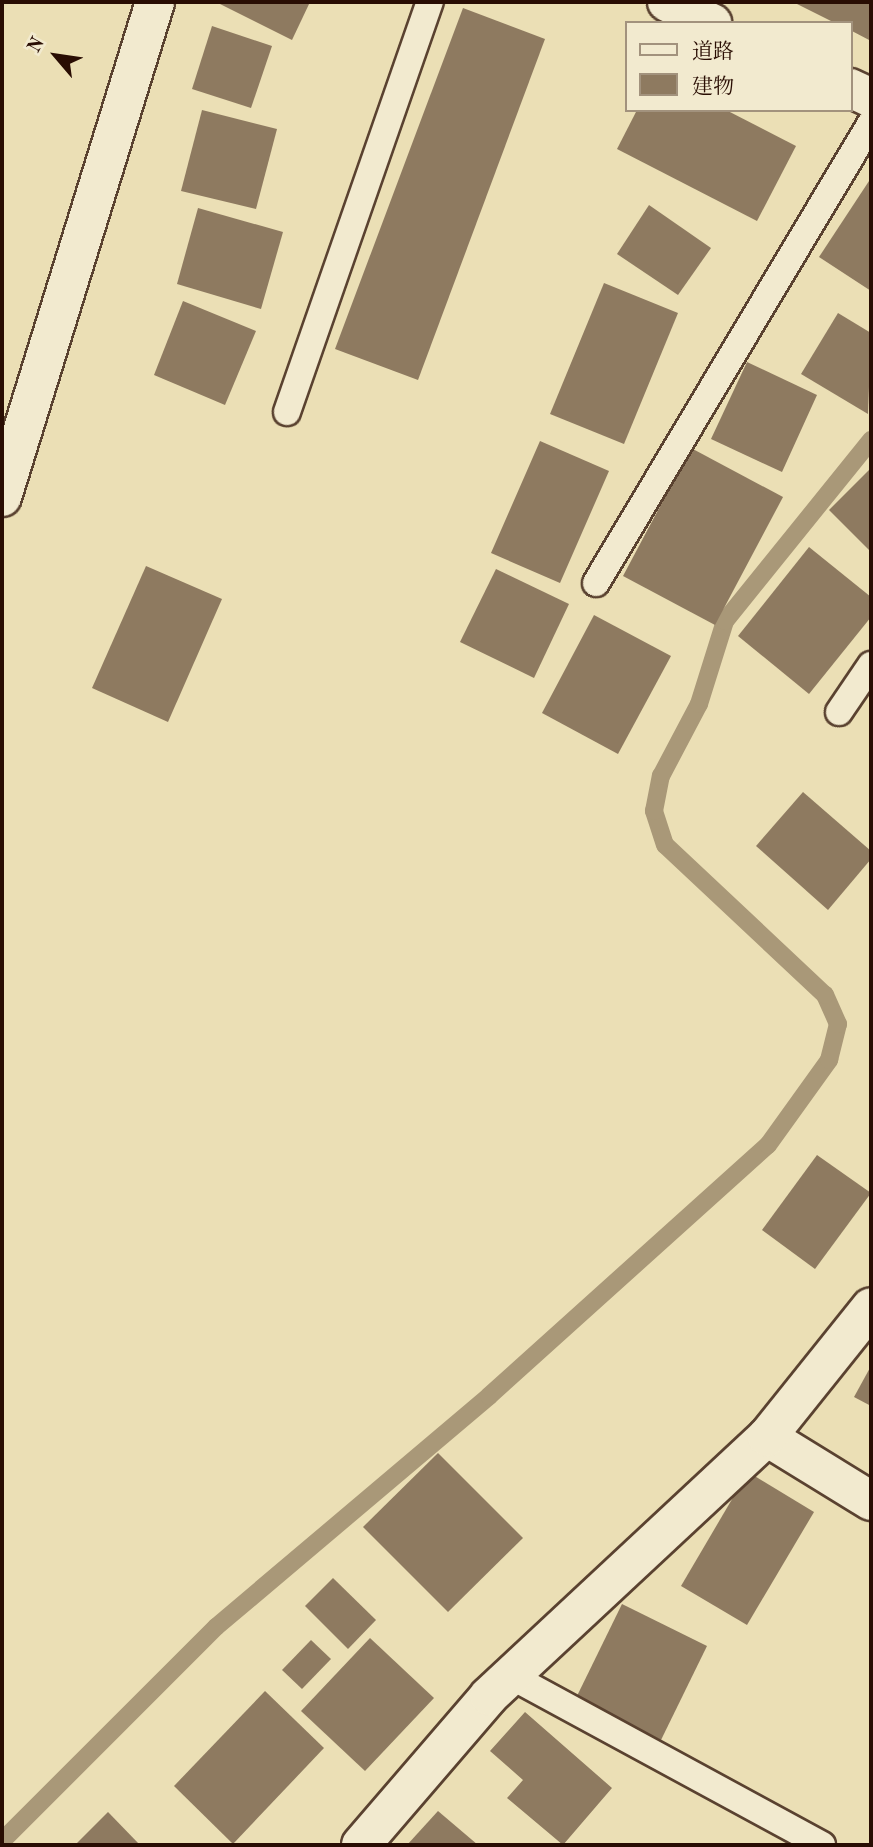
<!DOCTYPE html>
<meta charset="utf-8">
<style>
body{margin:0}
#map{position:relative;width:873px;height:1847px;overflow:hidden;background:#ebdfb5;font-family:"Old Standard TT","Noto Serif JP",serif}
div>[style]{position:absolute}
.stream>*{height:18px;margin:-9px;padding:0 9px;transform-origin:9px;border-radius:9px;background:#a99878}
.building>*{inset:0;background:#8e7a60}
.roads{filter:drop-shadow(2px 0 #5a4230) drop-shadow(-2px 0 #5a4230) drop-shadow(0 2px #5a4230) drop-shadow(0 -2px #5a4230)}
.lane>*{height:26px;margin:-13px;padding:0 13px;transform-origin:13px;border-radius:13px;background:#f2eacf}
.street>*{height:38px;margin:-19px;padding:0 19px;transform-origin:19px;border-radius:19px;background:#f2eacf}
span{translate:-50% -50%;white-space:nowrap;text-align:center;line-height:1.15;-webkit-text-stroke:5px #f2eacf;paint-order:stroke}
.frame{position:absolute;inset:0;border:4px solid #290d03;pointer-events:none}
.legend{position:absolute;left:625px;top:21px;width:228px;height:91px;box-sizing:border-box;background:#f2eacf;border:2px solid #a2927d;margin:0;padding:9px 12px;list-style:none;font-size:21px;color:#290d03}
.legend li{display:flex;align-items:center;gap:14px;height:35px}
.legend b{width:35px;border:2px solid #a2927d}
.north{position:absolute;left:21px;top:21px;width:70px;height:70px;-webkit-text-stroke:5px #f2eacf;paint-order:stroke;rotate:299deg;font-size:19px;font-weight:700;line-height:28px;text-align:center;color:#290d03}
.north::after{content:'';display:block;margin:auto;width:24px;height:32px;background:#290d03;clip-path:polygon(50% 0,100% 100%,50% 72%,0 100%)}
</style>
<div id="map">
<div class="stream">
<i style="left:2px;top:1841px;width:303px;rotate:-45deg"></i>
<i style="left:216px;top:1627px;width:358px;rotate:-40.2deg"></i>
<i style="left:489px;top:1396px;width:375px;rotate:-42deg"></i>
<i style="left:768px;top:1145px;width:105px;rotate:-54.3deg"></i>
<i style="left:829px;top:1060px;width:37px;rotate:-76deg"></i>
<i style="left:838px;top:1024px;width:32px;rotate:-114deg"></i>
<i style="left:825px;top:995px;width:219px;rotate:-136.8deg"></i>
<i style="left:665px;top:845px;width:36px;rotate:-108deg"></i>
<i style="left:654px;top:811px;width:36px;rotate:-79deg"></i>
<i style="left:661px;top:776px;width:81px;rotate:-62.2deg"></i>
<i style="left:699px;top:704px;width:87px;rotate:-72.6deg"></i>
<i style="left:725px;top:621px;width:233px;rotate:-51.1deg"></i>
</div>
<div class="building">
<i style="clip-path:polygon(216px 2px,310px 2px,292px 40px)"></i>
<i style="clip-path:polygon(793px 2px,871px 2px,871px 41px,850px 30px,850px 23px,835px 23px)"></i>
<i style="clip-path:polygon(463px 8px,545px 39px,418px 380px,335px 349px)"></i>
<i style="clip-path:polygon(212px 26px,272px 46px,251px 108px,192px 89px)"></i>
<i style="clip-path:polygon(202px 110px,277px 129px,256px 209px,181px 191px)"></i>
<i style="clip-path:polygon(637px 110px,726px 110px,796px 146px,757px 221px,617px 149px)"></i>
<i style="clip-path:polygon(871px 178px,871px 291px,819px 257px)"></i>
<i style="clip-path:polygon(649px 205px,711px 248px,678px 295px,617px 254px)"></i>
<i style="clip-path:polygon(198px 208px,283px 232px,261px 309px,177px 284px)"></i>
<i style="clip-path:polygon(604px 283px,678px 313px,624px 444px,550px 414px)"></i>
<i style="clip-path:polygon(183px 301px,256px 331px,225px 405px,154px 375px)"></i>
<i style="clip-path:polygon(838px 313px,871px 333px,868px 414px,801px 374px)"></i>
<i style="clip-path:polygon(747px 362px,817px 395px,782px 472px,711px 439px)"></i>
<i style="clip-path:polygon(540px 441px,609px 471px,560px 583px,491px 553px)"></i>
<i style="clip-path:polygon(691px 448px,783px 497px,715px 625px,623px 576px)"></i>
<i style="clip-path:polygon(871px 468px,871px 552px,829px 510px)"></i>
<i style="clip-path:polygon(809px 547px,871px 597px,871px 617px,809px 694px,738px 636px)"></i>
<i style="clip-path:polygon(146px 566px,222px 599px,168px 722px,92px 688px)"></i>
<i style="clip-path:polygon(496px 569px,569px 604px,534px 678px,460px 642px)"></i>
<i style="clip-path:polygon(594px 615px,671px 656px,618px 754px,542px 713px)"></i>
<i style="clip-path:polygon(803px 792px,871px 851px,871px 859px,828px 910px,756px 846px)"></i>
<i style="clip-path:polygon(817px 1155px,871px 1193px,815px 1269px,762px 1230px)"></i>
<i style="clip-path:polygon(871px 1366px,871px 1406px,854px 1397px)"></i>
<i style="clip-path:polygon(438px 1453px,523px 1538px,448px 1612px,363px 1527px)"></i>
<i style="clip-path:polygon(748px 1472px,814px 1512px,747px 1625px,681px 1586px)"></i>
<i style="clip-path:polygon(333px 1578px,376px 1620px,348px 1649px,305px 1606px)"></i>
<i style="clip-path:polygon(622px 1604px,707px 1646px,661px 1740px,576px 1698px)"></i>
<i style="clip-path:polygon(370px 1638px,434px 1698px,365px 1771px,301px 1711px)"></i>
<i style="clip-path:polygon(311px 1640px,331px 1659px,302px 1689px,282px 1670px)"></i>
<i style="clip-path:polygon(265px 1691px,324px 1748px,233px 1844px,174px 1786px)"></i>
<i style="clip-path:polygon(525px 1712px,612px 1788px,563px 1845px,507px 1798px,523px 1780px,490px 1751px)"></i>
<i style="clip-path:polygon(438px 1811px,478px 1845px,407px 1845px)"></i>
<i style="clip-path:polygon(108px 1812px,140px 1845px,75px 1845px)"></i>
</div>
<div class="roads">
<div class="lane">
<i style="left:287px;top:412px;width:434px;rotate:-70.8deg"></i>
<i style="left:596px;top:583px;width:536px;rotate:-59.13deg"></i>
<i style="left:839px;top:712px;width:57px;rotate:-55.8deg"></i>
<i style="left:511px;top:1676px;width:354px;rotate:28.5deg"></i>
</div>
<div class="street">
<i style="left:667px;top:2px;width:50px;rotate:25deg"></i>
<i style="left:850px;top:88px;width:23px;rotate:25deg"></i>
<i style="left:2px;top:497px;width:518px;rotate:-72.82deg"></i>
<i style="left:767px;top:1437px;width:122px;rotate:31.6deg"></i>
<i style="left:361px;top:1845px;width:196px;rotate:-49.3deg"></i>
<i style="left:489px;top:1696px;width:380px;rotate:-43deg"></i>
<i style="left:767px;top:1437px;width:166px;rotate:-51.3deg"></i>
</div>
</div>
<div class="frame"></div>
<ul class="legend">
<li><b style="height:9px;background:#f2eacf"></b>道路</li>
<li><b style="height:19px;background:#8e7a60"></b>建物</li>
</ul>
<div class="north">N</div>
</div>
